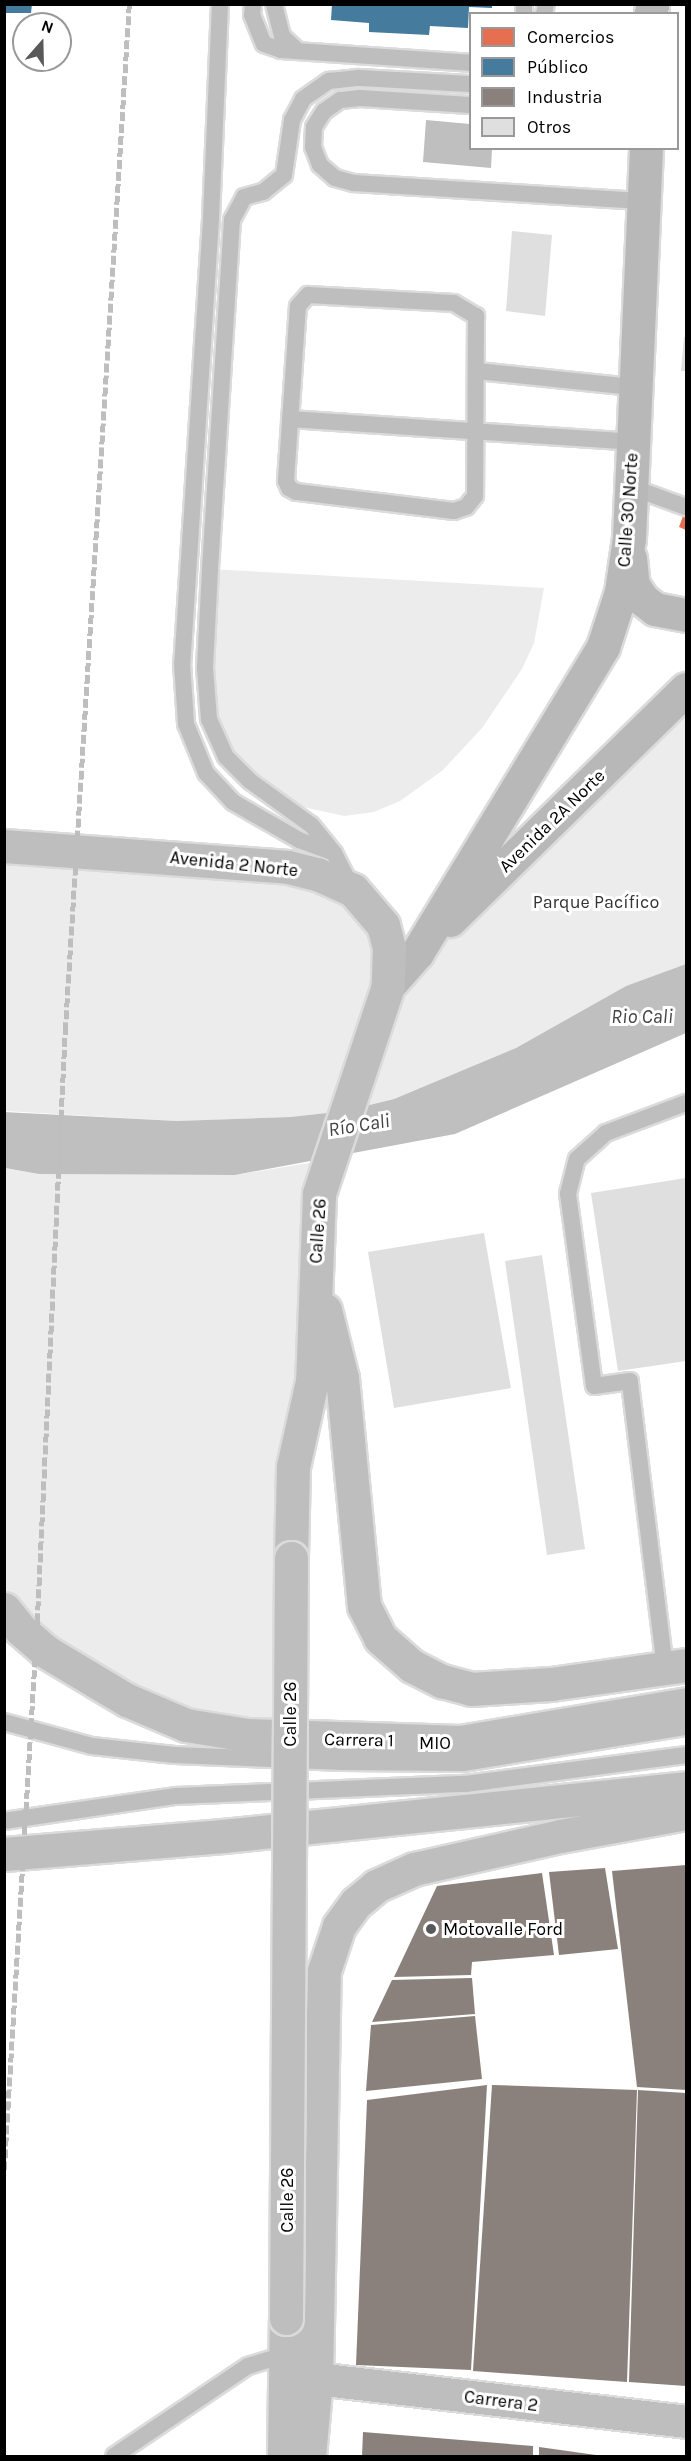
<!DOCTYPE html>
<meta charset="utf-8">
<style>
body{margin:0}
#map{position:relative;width:691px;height:2461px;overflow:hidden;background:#fff;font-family:Karla,sans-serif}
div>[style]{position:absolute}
.green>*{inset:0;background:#ececec}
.water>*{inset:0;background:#bfbfbf}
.shops>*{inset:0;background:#e76f51}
.public>*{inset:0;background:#457b9d}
.industry>*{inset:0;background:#8a817c}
.building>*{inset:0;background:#dfdfdf}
.roads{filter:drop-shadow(2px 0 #dbdbdb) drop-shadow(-2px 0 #dbdbdb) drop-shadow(0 2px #dbdbdb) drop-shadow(0 -2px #dbdbdb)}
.service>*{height:16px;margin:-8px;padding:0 8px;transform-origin:8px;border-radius:8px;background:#bebebe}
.minor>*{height:32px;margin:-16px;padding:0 16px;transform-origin:16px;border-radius:16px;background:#bebebe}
.secondary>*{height:33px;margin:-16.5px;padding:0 16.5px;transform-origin:16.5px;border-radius:16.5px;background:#b8b8b8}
.primary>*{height:33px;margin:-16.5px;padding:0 16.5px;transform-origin:16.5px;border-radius:16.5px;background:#bebebe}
.rail>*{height:4.5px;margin-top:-2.25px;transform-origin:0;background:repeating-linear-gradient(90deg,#bebebe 0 9px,transparent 0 12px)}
.bridges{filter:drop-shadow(2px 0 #dbdbdb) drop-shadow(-2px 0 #dbdbdb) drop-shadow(0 2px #dbdbdb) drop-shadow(0 -2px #dbdbdb)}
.primary-bridge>*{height:33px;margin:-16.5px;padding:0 16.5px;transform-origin:16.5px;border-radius:16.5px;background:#bebebe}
.dots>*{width:16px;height:16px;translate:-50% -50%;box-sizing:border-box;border:3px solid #fff;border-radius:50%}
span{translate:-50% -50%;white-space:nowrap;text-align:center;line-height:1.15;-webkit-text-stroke:6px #fff;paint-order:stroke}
.street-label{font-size:18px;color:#000}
.park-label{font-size:18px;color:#333}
.poi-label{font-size:18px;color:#000}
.left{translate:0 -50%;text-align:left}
.water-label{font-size:20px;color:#444;font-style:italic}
.frame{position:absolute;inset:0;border:6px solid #000;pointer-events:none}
.legend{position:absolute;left:469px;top:12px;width:210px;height:138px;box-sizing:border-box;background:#fff;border:2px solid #999;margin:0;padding:8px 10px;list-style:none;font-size:18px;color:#000}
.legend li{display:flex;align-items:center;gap:12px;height:30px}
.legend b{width:30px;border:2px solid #999}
.north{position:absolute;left:12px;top:12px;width:60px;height:60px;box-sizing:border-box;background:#fff;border:2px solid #999;border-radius:50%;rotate:20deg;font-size:16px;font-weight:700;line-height:24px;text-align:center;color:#000}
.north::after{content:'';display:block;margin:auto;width:21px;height:27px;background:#595959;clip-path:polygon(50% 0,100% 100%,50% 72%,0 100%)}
</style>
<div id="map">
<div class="green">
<i style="clip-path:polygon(210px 569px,544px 588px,534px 643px,522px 669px,482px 728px,443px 770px,400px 801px,374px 812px,344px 816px,294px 805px,226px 757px,205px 668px)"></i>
<i style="clip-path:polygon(686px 689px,686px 964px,626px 986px,516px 1048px,394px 1099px,345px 1111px,290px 1117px,177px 1121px,5px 1111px,4px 846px,353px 890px,390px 963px)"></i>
<i style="clip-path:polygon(327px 1160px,286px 1733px,186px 1725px,5px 1609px,4px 1168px,39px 1174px,235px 1175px)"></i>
</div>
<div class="water">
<i style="clip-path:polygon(426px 120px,470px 124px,470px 148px,492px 149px,491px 168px,423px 162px)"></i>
<i style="clip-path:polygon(686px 964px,686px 1033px,455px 1134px,235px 1175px,39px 1174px,5px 1168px,4px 1112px,177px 1121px,290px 1117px,345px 1111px,394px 1099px,516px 1048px,626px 986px)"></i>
</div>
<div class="shops">
<i style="clip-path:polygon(686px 508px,686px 530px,679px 527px)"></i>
</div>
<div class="public">
<i style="clip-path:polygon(4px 4px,32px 4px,31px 13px,4px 13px)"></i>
<i style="clip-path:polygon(332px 4px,492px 4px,492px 8px,469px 7px,468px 28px,430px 26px,429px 35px,369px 32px,369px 23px,331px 20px)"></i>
</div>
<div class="industry">
<i style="clip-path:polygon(686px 1865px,686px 2090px,637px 2087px,612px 1871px)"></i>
<i style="clip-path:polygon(605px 1868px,618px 1949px,559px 1955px,549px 1872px)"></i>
<i style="clip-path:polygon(542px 1873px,554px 1955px,472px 1962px,471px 1975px,394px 1977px,437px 1886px)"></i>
<i style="clip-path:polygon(472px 1978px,475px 2014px,372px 2022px,392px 1980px)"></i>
<i style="clip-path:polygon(475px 2016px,482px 2079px,366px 2091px,371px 2025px)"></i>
<i style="clip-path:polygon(487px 2085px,471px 2370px,356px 2365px,367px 2100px)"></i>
<i style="clip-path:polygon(492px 2085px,637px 2090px,627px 2382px,473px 2371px)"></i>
<i style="clip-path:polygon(638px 2090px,686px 2093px,686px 2386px,629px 2382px)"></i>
<i style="clip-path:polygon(363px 2432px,533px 2446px,533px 2456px,362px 2456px)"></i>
<i style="clip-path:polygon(539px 2447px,596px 2455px,596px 2456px,539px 2456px)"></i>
</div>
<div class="building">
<i style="clip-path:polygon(512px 231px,552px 235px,545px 316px,506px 311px)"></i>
<i style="clip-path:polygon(684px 337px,686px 337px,686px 371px,681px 371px)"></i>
<i style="clip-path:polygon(686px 1178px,686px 1361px,618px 1371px,591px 1193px)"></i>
<i style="clip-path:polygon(484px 1233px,511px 1388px,394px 1408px,368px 1252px)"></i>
<i style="clip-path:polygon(542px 1255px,585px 1549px,547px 1555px,505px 1261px)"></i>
</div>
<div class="roads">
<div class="service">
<i style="left:220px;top:4px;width:215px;rotate:92.4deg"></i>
<i style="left:211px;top:219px;width:445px;rotate:93.7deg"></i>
<i style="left:182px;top:663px;width:61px;rotate:86.2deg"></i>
<i style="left:186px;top:724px;width:53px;rotate:67.8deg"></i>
<i style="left:206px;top:773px;width:40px;rotate:47deg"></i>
<i style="left:233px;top:802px;width:76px;rotate:29.9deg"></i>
<i style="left:299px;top:840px;width:37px;rotate:20deg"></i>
<i style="left:334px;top:853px;width:38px;rotate:63deg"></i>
<i style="left:253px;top:4px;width:11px;rotate:95deg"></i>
<i style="left:252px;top:15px;width:31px;rotate:68deg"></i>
<i style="left:264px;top:44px;width:18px;rotate:19deg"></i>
<i style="left:281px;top:50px;width:189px;rotate:3.9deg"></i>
<i style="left:274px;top:4px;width:33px;rotate:76deg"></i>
<i style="left:282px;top:36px;width:22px;rotate:43deg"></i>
<i style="left:524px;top:14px;width:10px;rotate:-90deg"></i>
<i style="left:544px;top:14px;width:10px;rotate:-79deg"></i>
<i style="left:470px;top:105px;width:110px;rotate:-176.4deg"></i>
<i style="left:360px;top:98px;width:20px;rotate:174deg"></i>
<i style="left:340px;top:100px;width:19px;rotate:145deg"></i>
<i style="left:324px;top:111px;width:19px;rotate:122deg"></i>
<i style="left:314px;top:127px;width:20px;rotate:93deg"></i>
<i style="left:313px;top:147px;width:19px;rotate:69deg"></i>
<i style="left:320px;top:165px;width:20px;rotate:41deg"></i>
<i style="left:335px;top:178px;width:20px;rotate:15deg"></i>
<i style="left:354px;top:183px;width:291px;rotate:3.6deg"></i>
<i style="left:308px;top:295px;width:146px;rotate:3.1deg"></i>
<i style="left:454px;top:303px;width:26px;rotate:31deg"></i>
<i style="left:476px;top:316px;width:180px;rotate:90.3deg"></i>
<i style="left:475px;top:496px;width:14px;rotate:129deg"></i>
<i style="left:466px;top:507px;width:13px;rotate:162deg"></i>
<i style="left:454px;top:511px;width:159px;rotate:-173.1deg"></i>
<i style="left:296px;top:492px;width:8px;rotate:-150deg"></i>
<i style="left:289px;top:488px;width:8px;rotate:-113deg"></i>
<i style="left:286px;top:481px;width:175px;rotate:-86.1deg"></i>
<i style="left:298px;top:306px;width:15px;rotate:-48deg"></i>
<i style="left:478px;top:371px;width:157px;rotate:5.9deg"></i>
<i style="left:290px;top:419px;width:343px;rotate:3.8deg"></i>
<i style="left:631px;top:487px;width:59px;rotate:20deg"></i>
<i style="left:334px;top:853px;width:36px;rotate:-129deg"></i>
<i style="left:311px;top:825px;width:75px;rotate:-144.2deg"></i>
<i style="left:250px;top:781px;width:34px;rotate:-135deg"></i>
<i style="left:226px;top:757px;width:42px;rotate:-114.1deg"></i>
<i style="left:209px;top:719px;width:51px;rotate:-94.5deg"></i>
<i style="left:205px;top:668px;width:99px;rotate:-87.1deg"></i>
<i style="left:210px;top:569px;width:350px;rotate:-86.4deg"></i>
<i style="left:232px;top:220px;width:26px;rotate:-62deg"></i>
<i style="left:244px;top:197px;width:20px;rotate:-15deg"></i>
<i style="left:263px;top:192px;width:27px;rotate:-39deg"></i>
<i style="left:284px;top:175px;width:56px;rotate:-81.7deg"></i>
<i style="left:292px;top:120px;width:24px;rotate:-62deg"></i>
<i style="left:303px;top:99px;width:32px;rotate:-35deg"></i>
<i style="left:329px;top:81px;width:30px;rotate:-6deg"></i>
<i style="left:359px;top:78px;width:111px;rotate:3.1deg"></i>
<i style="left:665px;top:1668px;width:289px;rotate:-97deg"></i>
<i style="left:630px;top:1381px;width:36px;rotate:172deg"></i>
<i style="left:594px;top:1386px;width:194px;rotate:-97.7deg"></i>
<i style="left:568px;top:1194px;width:36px;rotate:-76deg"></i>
<i style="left:577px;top:1159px;width:39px;rotate:-42deg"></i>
<i style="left:606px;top:1133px;width:85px;rotate:-20.6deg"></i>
<i style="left:4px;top:1722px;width:91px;rotate:15.3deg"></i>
<i style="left:92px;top:1746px;width:83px;rotate:6.2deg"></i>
<i style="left:175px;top:1755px;width:167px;rotate:2.4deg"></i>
<i style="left:342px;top:1762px;width:121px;rotate:0.5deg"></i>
<i style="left:463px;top:1763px;width:226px;rotate:-9.2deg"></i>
<i style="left:4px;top:1821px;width:174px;rotate:-8.3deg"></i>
<i style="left:176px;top:1796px;width:290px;rotate:-2.4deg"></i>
<i style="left:466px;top:1784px;width:222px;rotate:-7.5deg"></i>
<i style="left:114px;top:2456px;width:161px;rotate:-33.9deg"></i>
<i style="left:248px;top:2366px;width:39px;rotate:-17deg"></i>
</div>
<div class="minor">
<i style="left:316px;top:2379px;width:372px;rotate:6.6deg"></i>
</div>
<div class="secondary">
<i style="left:651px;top:14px;width:10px;rotate:-84deg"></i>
<i style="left:630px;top:558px;width:27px;rotate:84deg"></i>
<i style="left:633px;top:585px;width:17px;rotate:57deg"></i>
<i style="left:642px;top:599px;width:16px;rotate:38deg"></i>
<i style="left:655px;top:609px;width:32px;rotate:11deg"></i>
<i style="left:450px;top:920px;width:330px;rotate:-44.4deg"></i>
<i style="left:388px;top:986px;width:44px;rotate:-48.7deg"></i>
<i style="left:417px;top:953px;width:358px;rotate:-58.7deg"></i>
<i style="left:603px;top:647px;width:58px;rotate:-71.9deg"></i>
<i style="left:621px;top:592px;width:55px;rotate:-81.6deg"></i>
<i style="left:629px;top:538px;width:390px;rotate:-87.5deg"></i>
</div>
<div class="primary">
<i style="left:4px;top:846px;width:285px;rotate:4.2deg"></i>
<i style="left:288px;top:867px;width:30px;rotate:14deg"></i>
<i style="left:317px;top:874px;width:39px;rotate:24deg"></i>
<i style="left:353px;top:890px;width:46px;rotate:49.4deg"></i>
<i style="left:383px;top:925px;width:24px;rotate:75deg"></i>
<i style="left:389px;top:948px;width:38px;rotate:92deg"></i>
<i style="left:388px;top:986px;width:219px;rotate:108.4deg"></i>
<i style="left:319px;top:1194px;width:187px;rotate:92.1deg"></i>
<i style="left:312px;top:1381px;width:88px;rotate:102.5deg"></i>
<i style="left:293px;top:1467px;width:91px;rotate:91.3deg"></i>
<i style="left:325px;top:1310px;width:70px;rotate:76deg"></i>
<i style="left:342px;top:1378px;width:229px;rotate:84.5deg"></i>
<i style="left:364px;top:1606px;width:36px;rotate:63deg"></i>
<i style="left:380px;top:1638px;width:43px;rotate:41.2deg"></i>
<i style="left:412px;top:1666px;width:34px;rotate:27deg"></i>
<i style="left:442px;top:1681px;width:30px;rotate:15deg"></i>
<i style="left:471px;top:1689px;width:80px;rotate:-3.6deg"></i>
<i style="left:551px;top:1684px;width:136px;rotate:-8deg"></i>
<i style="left:4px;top:1609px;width:26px;rotate:51deg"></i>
<i style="left:20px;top:1629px;width:33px;rotate:41deg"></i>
<i style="left:45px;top:1651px;width:96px;rotate:30.9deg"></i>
<i style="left:127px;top:1700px;width:64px;rotate:23deg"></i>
<i style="left:186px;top:1725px;width:62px;rotate:9.3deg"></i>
<i style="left:247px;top:1735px;width:213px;rotate:1.9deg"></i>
<i style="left:460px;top:1742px;width:229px;rotate:-9.5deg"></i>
<i style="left:4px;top:1854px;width:220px;rotate:-4.7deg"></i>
<i style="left:223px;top:1836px;width:465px;rotate:-5.9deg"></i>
<i style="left:284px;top:2456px;width:138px;rotate:-89.2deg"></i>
<i style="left:309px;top:2456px;width:77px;rotate:-84.8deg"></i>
<i style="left:316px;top:2379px;width:408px;rotate:-88.9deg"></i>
<i style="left:324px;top:1971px;width:47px;rotate:-71.6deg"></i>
<i style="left:339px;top:1926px;width:29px;rotate:-54deg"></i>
<i style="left:356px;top:1903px;width:26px;rotate:-40deg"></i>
<i style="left:376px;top:1886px;width:42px;rotate:-24.1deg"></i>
<i style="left:414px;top:1869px;width:150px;rotate:-12.7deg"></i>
<i style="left:560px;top:1836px;width:128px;rotate:-10.3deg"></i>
</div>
</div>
<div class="rail">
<i style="left:4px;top:2170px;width:549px;rotate:-86.55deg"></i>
<i style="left:37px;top:1622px;width:592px;rotate:-87.29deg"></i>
<i style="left:65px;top:1031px;width:1029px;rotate:-86.43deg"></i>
</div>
<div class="bridges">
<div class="primary-bridge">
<i style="left:286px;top:2318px;width:760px;rotate:-89.62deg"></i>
</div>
</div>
<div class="dots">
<i style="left:431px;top:1929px;background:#595959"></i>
</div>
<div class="street-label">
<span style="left:628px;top:510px;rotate:-86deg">Calle 30 Norte</span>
<span style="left:552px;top:821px;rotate:-44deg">Avenida 2A Norte</span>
<span style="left:234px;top:864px;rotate:6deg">Avenida 2 Norte</span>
<span style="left:318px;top:1231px;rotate:-86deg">Calle 26</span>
<span style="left:290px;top:1714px;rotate:-90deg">Calle 26</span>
<span style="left:359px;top:1740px;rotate:1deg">Carrera 1</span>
<span style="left:435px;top:1743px">MIO</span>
<span style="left:287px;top:2200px;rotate:-90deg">Calle 26</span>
<span style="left:501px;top:2401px;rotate:7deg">Carrera 2</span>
</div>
<div class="park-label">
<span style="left:596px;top:902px">Parque Pacífico</span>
</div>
<div class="poi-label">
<span class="left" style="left:443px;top:1929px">Motovalle Ford</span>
</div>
<div class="water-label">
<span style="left:642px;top:1016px">Rio Cali</span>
<span style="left:359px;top:1125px;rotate:-9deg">Río Cali</span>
</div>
<div class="frame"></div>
<ul class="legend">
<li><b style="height:16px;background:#e76f51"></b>Comercios</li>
<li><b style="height:16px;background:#457b9d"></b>Público</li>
<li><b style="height:16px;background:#8a817c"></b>Industria</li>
<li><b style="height:16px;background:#dfdfdf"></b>Otros</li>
</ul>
<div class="north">N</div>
</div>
